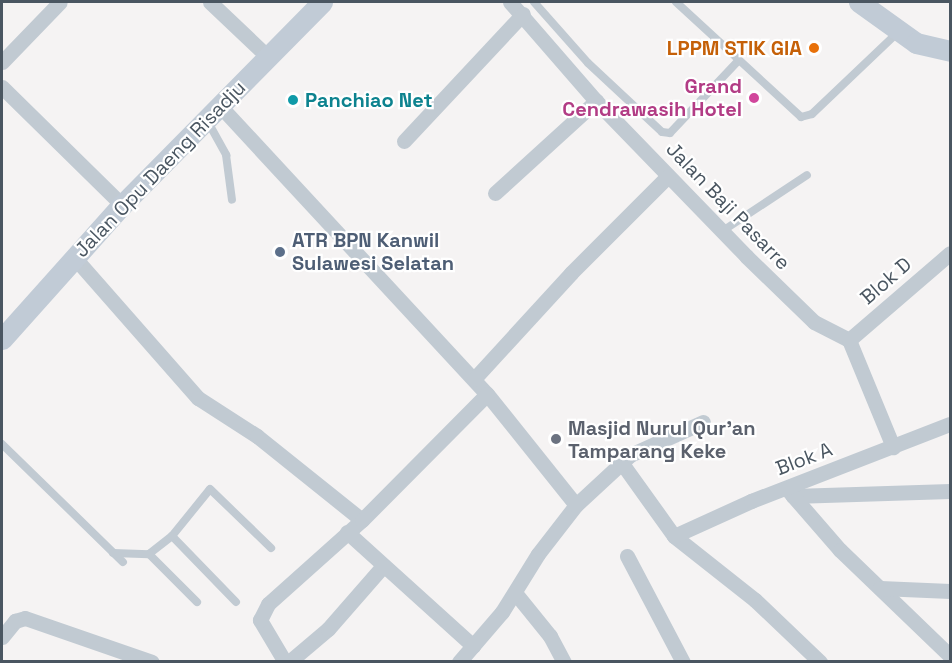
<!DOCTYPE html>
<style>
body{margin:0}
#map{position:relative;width:952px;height:663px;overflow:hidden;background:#f5f3f3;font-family:"Space Grotesk",sans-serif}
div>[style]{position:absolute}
.lane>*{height:8px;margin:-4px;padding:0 4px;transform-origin:4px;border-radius:4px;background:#c1cad2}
.street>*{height:15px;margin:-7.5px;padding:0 7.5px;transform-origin:7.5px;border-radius:7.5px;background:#c1cad2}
.secondary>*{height:21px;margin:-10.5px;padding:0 10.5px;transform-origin:10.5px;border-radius:10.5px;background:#c1cbd6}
.dots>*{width:16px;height:16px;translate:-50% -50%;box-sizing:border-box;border:3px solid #fff;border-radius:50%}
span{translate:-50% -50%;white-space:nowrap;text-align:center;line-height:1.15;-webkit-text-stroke:4.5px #fff;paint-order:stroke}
.food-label{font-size:20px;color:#c56008;font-weight:700}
.right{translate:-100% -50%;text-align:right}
.hotel-label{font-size:20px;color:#b23c85;font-weight:700}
.culture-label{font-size:20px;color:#0d838f;font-weight:700}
.left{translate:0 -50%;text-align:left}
.street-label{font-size:20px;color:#4a5661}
.service-label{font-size:20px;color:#4e5e75;font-weight:700}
.worship-label{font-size:20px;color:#5b616d;font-weight:700}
.frame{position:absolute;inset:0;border:3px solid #4a5661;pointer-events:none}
</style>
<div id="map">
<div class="lane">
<i style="left:534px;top:2px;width:81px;rotate:48.5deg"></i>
<i style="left:588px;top:63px;width:101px;rotate:43deg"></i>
<i style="left:662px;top:132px;width:8px;rotate:7deg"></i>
<i style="left:670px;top:133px;width:99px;rotate:-46.6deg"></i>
<i style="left:676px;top:2px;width:170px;rotate:42.6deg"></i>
<i style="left:801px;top:117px;width:11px;rotate:-15deg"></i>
<i style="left:812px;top:114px;width:117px;rotate:-43.6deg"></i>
<i style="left:208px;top:122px;width:38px;rotate:61deg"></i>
<i style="left:226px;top:155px;width:45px;rotate:82.4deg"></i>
<i style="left:721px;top:232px;width:103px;rotate:-33.5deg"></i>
<i style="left:2px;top:444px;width:169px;rotate:44.3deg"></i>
<i style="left:172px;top:536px;width:29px;rotate:142deg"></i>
<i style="left:149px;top:554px;width:68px;rotate:45deg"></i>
<i style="left:113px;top:553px;width:36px;rotate:2deg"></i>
<i style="left:236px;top:602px;width:92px;rotate:-134.1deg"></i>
<i style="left:172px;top:536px;width:60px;rotate:-51deg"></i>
<i style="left:210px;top:489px;width:85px;rotate:44deg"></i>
</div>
<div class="street">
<i style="left:210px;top:2px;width:80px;rotate:43.5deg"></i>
<i style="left:510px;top:2px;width:131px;rotate:49deg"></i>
<i style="left:596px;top:101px;width:216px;rotate:45.9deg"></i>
<i style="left:746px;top:256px;width:95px;rotate:44.1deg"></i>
<i style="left:814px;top:322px;width:39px;rotate:27deg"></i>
<i style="left:849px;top:340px;width:116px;rotate:67.6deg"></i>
<i style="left:2px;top:62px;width:83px;rotate:-46deg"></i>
<i style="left:2px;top:87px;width:168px;rotate:44.5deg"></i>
<i style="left:221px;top:107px;width:391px;rotate:47.2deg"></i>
<i style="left:487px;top:394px;width:142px;rotate:51.3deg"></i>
<i style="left:404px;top:141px;width:174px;rotate:-46.9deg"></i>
<i style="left:495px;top:193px;width:137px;rotate:-42.3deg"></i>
<i style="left:74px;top:257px;width:188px;rotate:48.7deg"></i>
<i style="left:198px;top:398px;width:70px;rotate:32.8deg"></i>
<i style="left:257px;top:436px;width:134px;rotate:38.7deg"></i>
<i style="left:849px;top:340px;width:133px;rotate:-40.7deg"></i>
<i style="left:474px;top:379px;width:144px;rotate:-47.5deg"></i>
<i style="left:571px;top:273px;width:137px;rotate:-45deg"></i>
<i style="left:621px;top:462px;width:91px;rotate:54.4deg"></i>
<i style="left:674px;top:536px;width:103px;rotate:38.3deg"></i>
<i style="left:755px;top:600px;width:90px;rotate:43.6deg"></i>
<i style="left:788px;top:490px;width:8px;rotate:50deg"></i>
<i style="left:793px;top:496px;width:157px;rotate:-1.8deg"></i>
<i style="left:793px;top:496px;width:72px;rotate:49deg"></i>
<i style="left:840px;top:550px;width:153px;rotate:43.9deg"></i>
<i style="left:347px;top:532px;width:170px;rotate:42.1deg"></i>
<i style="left:674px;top:536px;width:85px;rotate:-24.4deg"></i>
<i style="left:751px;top:501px;width:213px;rotate:-21.2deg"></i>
<i style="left:627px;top:556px;width:120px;rotate:62.2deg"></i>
<i style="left:880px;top:588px;width:70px;rotate:2.5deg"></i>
<i style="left:516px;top:594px;width:54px;rotate:51deg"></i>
<i style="left:550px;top:636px;width:30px;rotate:62deg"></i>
<i style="left:2px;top:637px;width:21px;rotate:-51deg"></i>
<i style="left:15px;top:621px;width:10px;rotate:-17deg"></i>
<i style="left:25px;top:618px;width:134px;rotate:19.1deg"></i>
<i style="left:285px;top:662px;width:49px;rotate:-120.8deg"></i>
<i style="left:260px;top:620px;width:18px;rotate:-63deg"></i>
<i style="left:268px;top:604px;width:126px;rotate:-41.8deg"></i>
<i style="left:362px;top:520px;width:177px;rotate:-45.2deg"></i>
<i style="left:289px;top:662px;width:51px;rotate:-40.2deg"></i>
<i style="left:328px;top:629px;width:84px;rotate:-48.9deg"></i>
<i style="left:459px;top:662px;width:66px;rotate:-49.3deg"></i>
<i style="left:502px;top:612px;width:68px;rotate:-58.2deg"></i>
<i style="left:538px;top:554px;width:62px;rotate:-52.2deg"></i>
<i style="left:576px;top:505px;width:74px;rotate:-42.8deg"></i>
<i style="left:630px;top:455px;width:80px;rotate:-24.3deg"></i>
</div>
<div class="secondary">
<i style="left:859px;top:2px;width:70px;rotate:35.7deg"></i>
<i style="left:916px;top:43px;width:35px;rotate:13deg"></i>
<i style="left:2px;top:339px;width:180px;rotate:-48.2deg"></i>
<i style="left:122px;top:205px;width:285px;rotate:-45.4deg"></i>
</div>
<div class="dots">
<i style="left:814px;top:48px;background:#e8710a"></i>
<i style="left:754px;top:98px;background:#d1479c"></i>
<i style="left:293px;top:100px;background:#0f9aa8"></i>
<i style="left:280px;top:252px;background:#5c6f8a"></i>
<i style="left:556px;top:439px;background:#6b7280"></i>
</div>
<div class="food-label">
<span class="right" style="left:802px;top:48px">LPPM STIK GIA</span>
</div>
<div class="hotel-label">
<span class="right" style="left:742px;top:98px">Grand<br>Cendrawasih Hotel</span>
</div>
<div class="culture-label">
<span class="left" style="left:305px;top:100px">Panchiao Net</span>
</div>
<div class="street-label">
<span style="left:160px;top:169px;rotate:-46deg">Jalan Opu Daeng Risadju</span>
<span style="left:728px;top:206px;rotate:46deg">Jalan Baji Pasarre</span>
<span style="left:886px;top:281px;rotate:-41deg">Blok D</span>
<span style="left:804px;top:459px;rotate:-21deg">Blok A</span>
</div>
<div class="service-label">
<span class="left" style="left:292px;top:252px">ATR BPN Kanwil<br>Sulawesi Selatan</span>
</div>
<div class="worship-label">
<span class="left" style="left:568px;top:440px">Masjid Nurul Qur'an<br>Tamparang Keke</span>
</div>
<div class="frame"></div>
</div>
